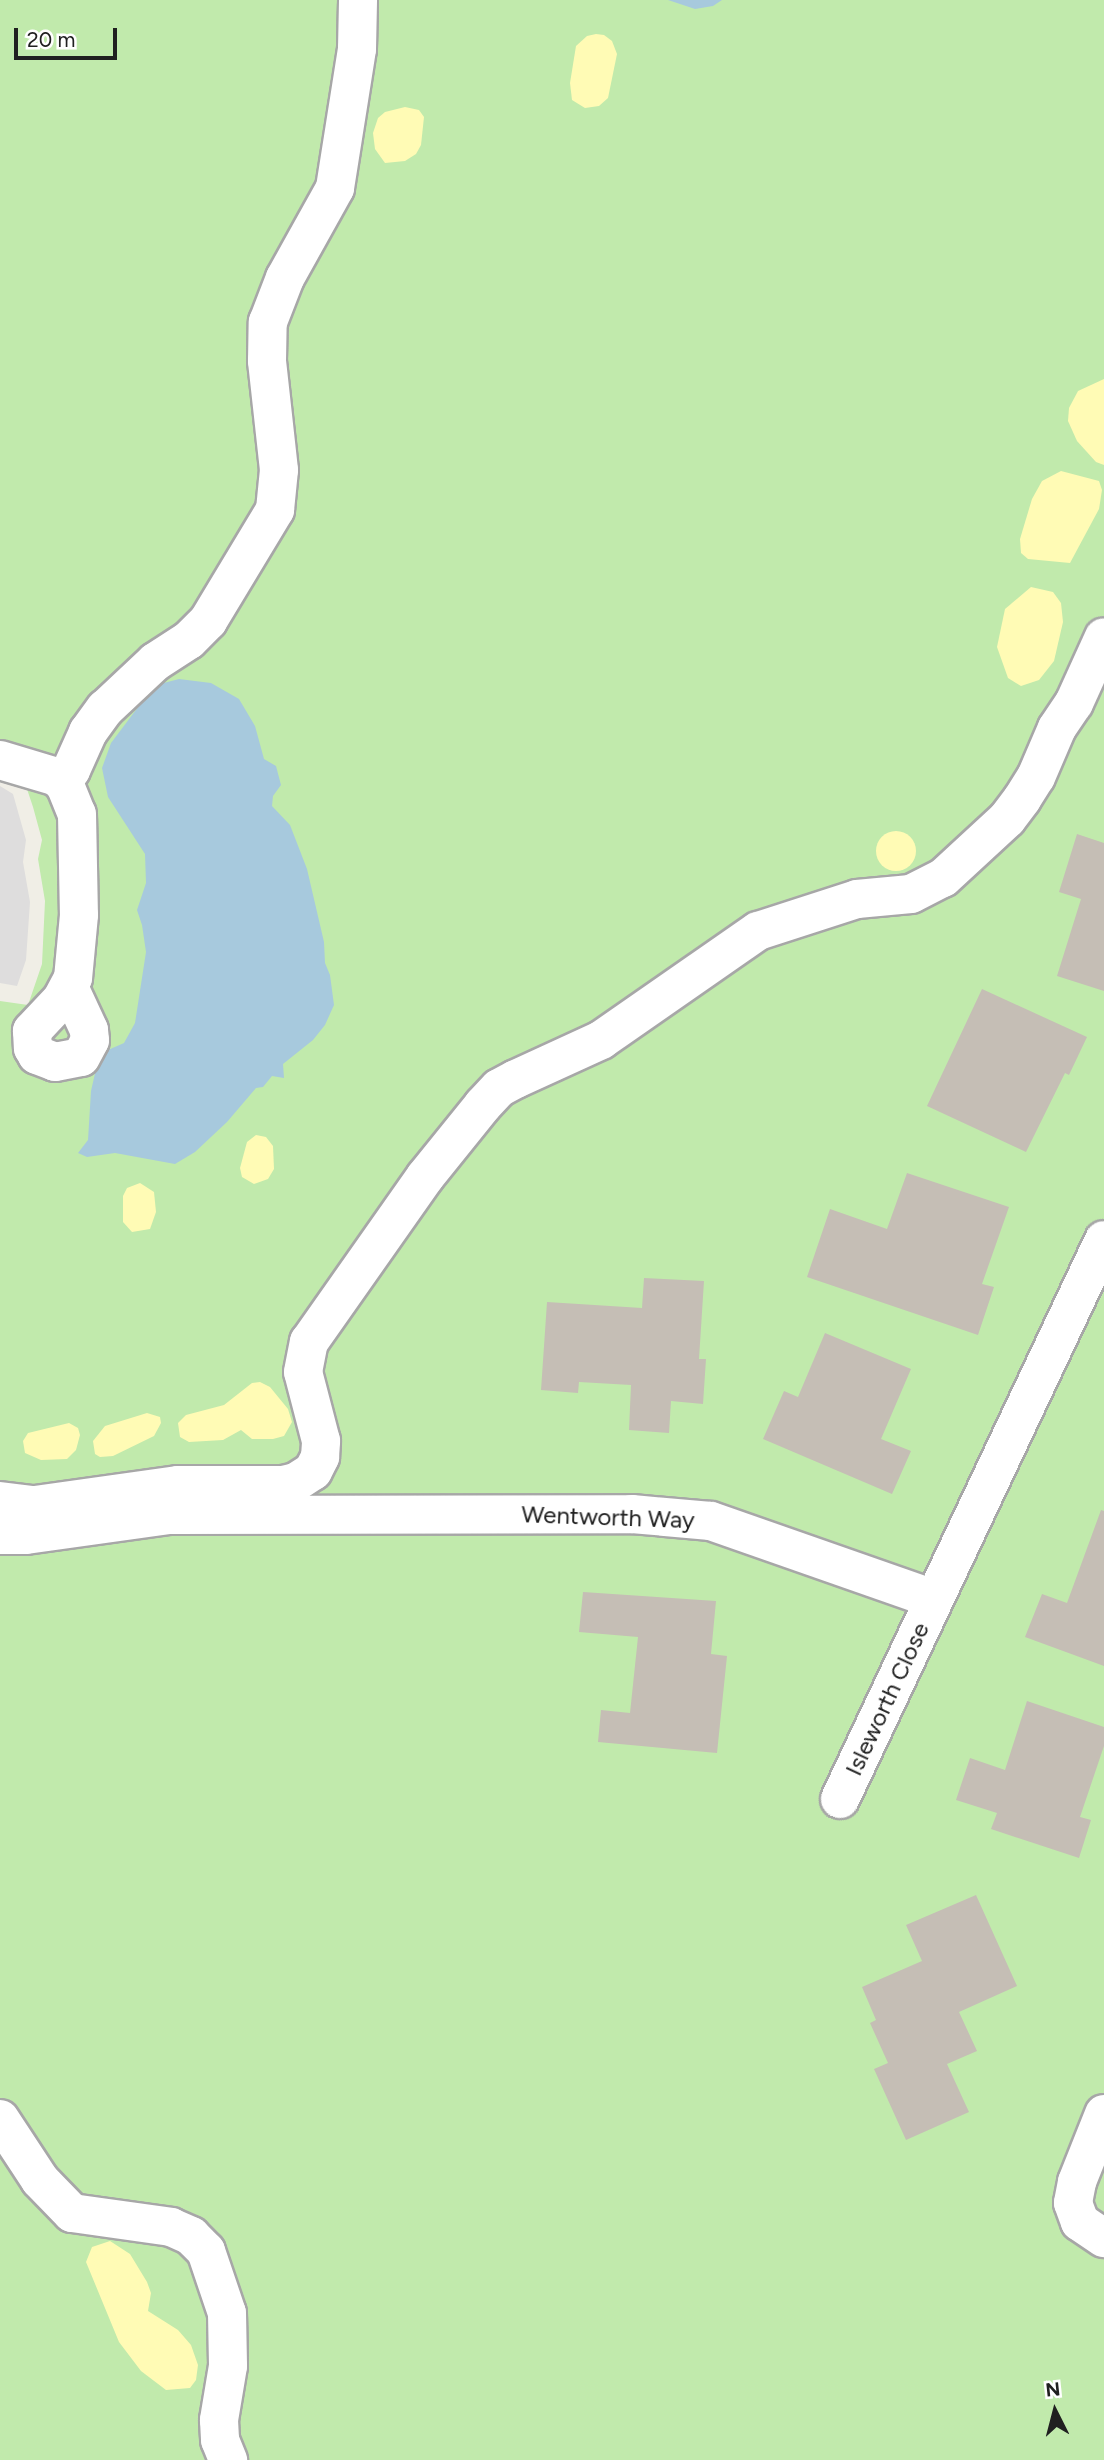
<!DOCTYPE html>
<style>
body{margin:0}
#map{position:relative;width:1104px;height:2460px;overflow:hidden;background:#f0eee6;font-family:Figtree,sans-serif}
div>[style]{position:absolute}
.residential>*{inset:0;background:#dedddd}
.grass>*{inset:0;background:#c1eaac}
.sand>*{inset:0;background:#fffbb5}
.round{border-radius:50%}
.water>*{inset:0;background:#a7c9dd}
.building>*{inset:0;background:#c5beb5}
.roads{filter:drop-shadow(2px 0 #a7a7a7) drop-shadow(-2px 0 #a7a7a7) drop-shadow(0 2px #a7a7a7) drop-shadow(0 -2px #a7a7a7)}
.minor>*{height:38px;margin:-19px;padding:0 19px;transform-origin:19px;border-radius:19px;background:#fff}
span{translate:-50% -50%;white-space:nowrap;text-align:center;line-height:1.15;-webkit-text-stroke:5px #fff;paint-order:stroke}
.street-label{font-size:24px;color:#202020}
.north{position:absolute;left:1020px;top:2376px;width:70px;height:70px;-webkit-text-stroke:5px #fff;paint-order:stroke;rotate:354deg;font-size:19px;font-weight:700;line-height:28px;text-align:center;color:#202020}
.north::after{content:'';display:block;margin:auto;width:24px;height:32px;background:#202020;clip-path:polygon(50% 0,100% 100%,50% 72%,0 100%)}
.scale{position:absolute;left:14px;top:28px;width:103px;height:32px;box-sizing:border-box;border:4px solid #202020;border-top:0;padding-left:9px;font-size:21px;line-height:24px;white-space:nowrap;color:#202020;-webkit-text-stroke:5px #fff;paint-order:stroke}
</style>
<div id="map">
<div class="residential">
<i style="clip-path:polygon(0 786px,13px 794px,26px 840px,23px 862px,30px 902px,26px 960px,17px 986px,0 983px)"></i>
</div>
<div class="grass">
<i style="clip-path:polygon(0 0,1104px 0,1104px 2460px,0 2460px,0 1001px,28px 1005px,42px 964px,45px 901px,38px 859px,42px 840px,33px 807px,25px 783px,0 767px)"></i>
</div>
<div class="sand">
<i style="clip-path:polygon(596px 34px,604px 35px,612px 41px,617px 54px,608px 98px,599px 106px,585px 108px,572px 100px,570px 83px,576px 46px,587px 36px)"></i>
<i style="clip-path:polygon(405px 107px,419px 110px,424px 117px,421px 145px,416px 154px,405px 161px,385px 163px,375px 149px,373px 133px,378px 118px,385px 112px)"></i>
<i style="clip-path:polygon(1104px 379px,1104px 465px,1096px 462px,1077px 441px,1068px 421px,1069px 408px,1078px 391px)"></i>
<i style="clip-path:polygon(1061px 471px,1099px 481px,1102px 490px,1099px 509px,1070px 563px,1028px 559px,1021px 553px,1020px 539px,1032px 499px,1042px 481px)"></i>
<i style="clip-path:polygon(1031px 587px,1053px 592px,1061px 603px,1063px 622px,1054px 661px,1039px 680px,1021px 686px,1008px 678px,997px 647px,1005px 609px)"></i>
<i class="round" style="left:876px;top:831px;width:40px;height:40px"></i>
<i style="clip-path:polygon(256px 1135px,266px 1137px,273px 1146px,274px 1169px,268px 1179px,254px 1184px,242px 1177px,240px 1168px,247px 1142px)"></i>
<i style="clip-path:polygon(140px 1183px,154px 1192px,156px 1212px,150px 1229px,132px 1232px,123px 1222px,123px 1196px,127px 1188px)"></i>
<i style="clip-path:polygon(260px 1382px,270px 1387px,288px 1409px,292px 1422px,284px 1436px,273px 1439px,252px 1439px,241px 1430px,223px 1440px,189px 1442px,180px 1437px,178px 1423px,186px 1415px,224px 1405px,252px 1383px)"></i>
<i style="clip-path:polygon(147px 1413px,160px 1417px,161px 1423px,154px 1436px,113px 1456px,100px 1457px,95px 1454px,93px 1441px,105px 1426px)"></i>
<i style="clip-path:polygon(69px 1423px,78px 1428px,80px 1435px,76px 1450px,67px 1459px,41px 1460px,25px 1453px,23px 1441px,28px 1433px)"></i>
<i style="clip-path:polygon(110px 2241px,130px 2254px,147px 2282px,151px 2293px,148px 2311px,178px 2330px,191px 2345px,198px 2365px,196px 2380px,190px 2388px,166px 2390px,141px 2371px,119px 2342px,86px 2262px,92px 2247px)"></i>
</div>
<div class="water">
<i style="clip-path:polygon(668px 0,722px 0,713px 6px,695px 9px)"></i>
<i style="clip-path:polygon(179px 679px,211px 683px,239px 699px,255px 726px,264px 759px,276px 766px,281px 785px,273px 796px,272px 806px,290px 825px,307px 869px,324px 942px,325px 963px,330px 975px,334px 1005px,325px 1025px,313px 1040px,283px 1064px,284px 1078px,272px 1076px,263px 1087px,256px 1088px,227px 1122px,195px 1152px,175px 1164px,115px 1153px,87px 1157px,78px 1153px,88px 1140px,91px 1091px,96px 1069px,108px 1050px,124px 1043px,135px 1023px,146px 952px,142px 925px,137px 910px,146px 883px,145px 854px,108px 797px,102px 768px,111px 743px,148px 694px,160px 684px)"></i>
</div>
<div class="building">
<i style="clip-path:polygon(1077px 834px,1104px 843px,1104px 991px,1057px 976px,1081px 899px,1059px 892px)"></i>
<i style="clip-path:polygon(982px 989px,1087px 1037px,1069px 1075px,1065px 1073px,1026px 1152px,927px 1106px)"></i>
<i style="clip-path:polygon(907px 1173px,1009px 1207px,982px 1284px,994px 1287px,978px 1335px,807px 1277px,830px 1209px,887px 1229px)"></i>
<i style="clip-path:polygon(644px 1278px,704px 1281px,699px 1359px,706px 1359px,703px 1404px,671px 1401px,669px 1433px,629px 1430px,631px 1385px,579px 1382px,578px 1393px,541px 1390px,547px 1302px,642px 1308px)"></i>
<i style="clip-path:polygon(825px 1333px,911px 1369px,881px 1439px,911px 1451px,892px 1494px,763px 1439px,784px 1391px,798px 1397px)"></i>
<i style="clip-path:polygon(1101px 1510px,1104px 1511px,1104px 1666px,1025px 1637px,1042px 1594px,1067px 1603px)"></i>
<i style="clip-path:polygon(583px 1592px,716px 1601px,711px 1654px,727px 1656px,717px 1753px,598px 1742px,601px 1710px,630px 1713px,638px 1637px,579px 1632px)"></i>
<i style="clip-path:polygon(1027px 1701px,1104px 1727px,1104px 1746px,1080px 1817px,1091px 1820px,1079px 1858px,991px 1829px,997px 1813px,956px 1800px,970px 1758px,1005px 1770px)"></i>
<i style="clip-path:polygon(976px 1895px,1017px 1986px,959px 2012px,977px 2051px,947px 2064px,969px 2112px,906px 2140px,874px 2069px,888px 2063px,870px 2023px,876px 2020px,862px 1987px,922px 1961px,906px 1925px)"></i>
</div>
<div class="roads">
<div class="minor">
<i style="left:0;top:760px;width:59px;rotate:16.6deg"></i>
<i style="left:57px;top:777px;width:11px;rotate:45deg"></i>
<i style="left:65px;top:785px;width:31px;rotate:68deg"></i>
<i style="left:77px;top:814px;width:101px;rotate:88.9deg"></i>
<i style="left:79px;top:915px;width:63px;rotate:95.4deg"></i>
<i style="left:73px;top:978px;width:24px;rotate:118deg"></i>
<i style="left:62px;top:999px;width:44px;rotate:133.2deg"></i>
<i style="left:32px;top:1031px;width:17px;rotate:87deg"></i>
<i style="left:33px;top:1048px;width:8px;rotate:60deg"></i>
<i style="left:37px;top:1055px;width:19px;rotate:21deg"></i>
<i style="left:55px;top:1062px;width:26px;rotate:-11deg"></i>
<i style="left:81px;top:1057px;width:19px;rotate:-62deg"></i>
<i style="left:90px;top:1040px;width:10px;rotate:-96deg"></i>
<i style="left:89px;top:1030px;width:47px;rotate:-114.9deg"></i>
<i style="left:57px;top:777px;width:10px;rotate:-6deg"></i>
<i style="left:67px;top:776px;width:7px;rotate:-56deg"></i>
<i style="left:71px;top:770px;width:42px;rotate:-65.9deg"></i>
<i style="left:88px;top:732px;width:29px;rotate:-54deg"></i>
<i style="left:105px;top:709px;width:69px;rotate:-43.2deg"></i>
<i style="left:155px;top:662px;width:40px;rotate:-32.9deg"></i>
<i style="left:189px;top:640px;width:27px;rotate:-45deg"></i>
<i style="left:208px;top:621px;width:130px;rotate:-58.9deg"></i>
<i style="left:275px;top:510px;width:40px;rotate:-84.3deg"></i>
<i style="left:279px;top:470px;width:110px;rotate:-96.3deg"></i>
<i style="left:267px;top:361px;width:39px;rotate:-89deg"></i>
<i style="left:268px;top:322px;width:47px;rotate:-68.9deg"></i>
<i style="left:285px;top:278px;width:103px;rotate:-60.9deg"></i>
<i style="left:335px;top:188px;width:141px;rotate:-81deg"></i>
<i style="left:357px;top:49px;width:49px;rotate:-88.8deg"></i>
<i style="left:0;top:1501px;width:35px;rotate:7deg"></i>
<i style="left:35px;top:1505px;width:144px;rotate:-8deg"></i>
<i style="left:178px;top:1485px;width:105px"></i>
<i style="left:283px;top:1485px;width:13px;rotate:-13deg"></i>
<i style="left:296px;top:1482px;width:20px;rotate:-33deg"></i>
<i style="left:313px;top:1471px;width:16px;rotate:-63deg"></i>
<i style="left:320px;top:1457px;width:16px;rotate:-86deg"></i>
<i style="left:321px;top:1441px;width:71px;rotate:-104.6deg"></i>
<i style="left:303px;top:1372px;width:31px;rotate:-79deg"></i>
<i style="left:309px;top:1342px;width:202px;rotate:-54.9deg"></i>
<i style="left:425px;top:1177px;width:92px;rotate:-51.1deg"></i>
<i style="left:483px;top:1105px;width:23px;rotate:-47deg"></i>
<i style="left:499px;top:1088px;width:19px;rotate:-28deg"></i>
<i style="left:516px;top:1079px;width:94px;rotate:-24.6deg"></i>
<i style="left:601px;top:1040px;width:191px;rotate:-34.8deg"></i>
<i style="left:758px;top:931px;width:104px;rotate:-17.9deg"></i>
<i style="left:857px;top:899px;width:54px;rotate:-5.3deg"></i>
<i style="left:911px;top:894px;width:36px;rotate:-27deg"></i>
<i style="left:943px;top:878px;width:87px;rotate:-42.7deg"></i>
<i style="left:1007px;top:819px;width:25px;rotate:-53deg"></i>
<i style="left:1022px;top:799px;width:26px;rotate:-58deg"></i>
<i style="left:1036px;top:777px;width:53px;rotate:-66.8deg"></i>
<i style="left:1057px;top:728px;width:30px;rotate:-56deg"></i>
<i style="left:1074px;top:703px;width:72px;rotate:-65.6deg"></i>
<i style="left:0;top:1535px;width:26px"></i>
<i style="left:26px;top:1535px;width:143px;rotate:-8deg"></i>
<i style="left:168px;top:1515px;width:464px;rotate:-0.1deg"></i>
<i style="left:632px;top:1514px;width:79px;rotate:5.1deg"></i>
<i style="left:711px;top:1521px;width:236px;rotate:19.3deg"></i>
<i style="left:840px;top:1799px;width:618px;rotate:-64.72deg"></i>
<i style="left:1104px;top:2114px;width:73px;rotate:111.7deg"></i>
<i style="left:1077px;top:2182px;width:21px;rotate:101deg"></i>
<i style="left:1073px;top:2203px;width:20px;rotate:70deg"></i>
<i style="left:1080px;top:2222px;width:29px;rotate:34deg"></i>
<i style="left:0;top:2119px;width:73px;rotate:56.7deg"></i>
<i style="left:40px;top:2180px;width:46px;rotate:45.9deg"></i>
<i style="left:72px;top:2213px;width:100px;rotate:8deg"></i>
<i style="left:171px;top:2227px;width:22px;rotate:24deg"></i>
<i style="left:191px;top:2236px;width:21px;rotate:45deg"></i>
<i style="left:206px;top:2251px;width:65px;rotate:71.3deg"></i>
<i style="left:227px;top:2313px;width:53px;rotate:88.9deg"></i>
<i style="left:228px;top:2366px;width:55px;rotate:99.5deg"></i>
<i style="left:219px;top:2420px;width:20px;rotate:87deg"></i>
<i style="left:220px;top:2440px;width:22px;rotate:68deg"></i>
</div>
</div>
<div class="street-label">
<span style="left:608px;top:1517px;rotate:2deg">Wentworth Way</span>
<span style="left:887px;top:1699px;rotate:-65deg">Isleworth Close</span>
</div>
<div class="north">N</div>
<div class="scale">20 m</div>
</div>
